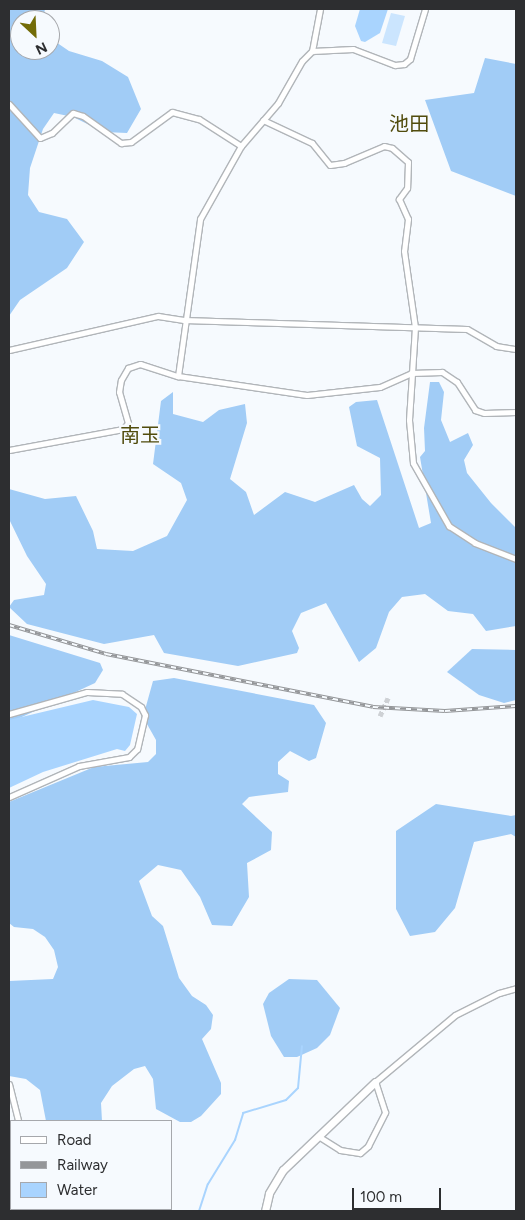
<!DOCTYPE html>
<meta charset="utf-8">
<style>
body{margin:0}
#map{position:relative;width:525px;height:1220px;overflow:hidden;background:#f6fafe;font-family:Figtree,"Noto Sans JP",sans-serif}
div>[style]{position:absolute}
.green>*{inset:0;background:#cbe5fe}
.forest>*{inset:0;background:#a1ccf6}
.water>*{inset:0;background:#a9d4fe}
.stream>*{height:2px;margin:-1px;padding:0 1px;transform-origin:1px;border-radius:1px;background:#a9d4fe}
.street-tunnel>*{height:5px;margin-top:-2.5px;transform-origin:0;background:repeating-linear-gradient(90deg,#ced1d5 0 5px,transparent 0 7.5px)}
.roads{filter:drop-shadow(1px 0 #b1b5b9) drop-shadow(-1px 0 #b1b5b9) drop-shadow(0 1px #b1b5b9) drop-shadow(0 -1px #b1b5b9)}
.street>*{height:5px;margin:-2.5px;padding:0 2.5px;transform-origin:2.5px;border-radius:2.5px;background:#fff}
.secondary>*{height:7px;margin:-3.5px;padding:0 3.5px;transform-origin:3.5px;border-radius:3.5px;background:#fff}
.rail>*{height:4px;margin-top:-2px;transform-origin:0;background:repeating-linear-gradient(90deg,#f6fafe 0 5.5px,#949699 0 11px);box-sizing:border-box;border-block:1px solid #949699}
span{translate:-50% -50%;white-space:nowrap;text-align:center;line-height:1.15;-webkit-text-stroke:4.5px #f6fafe;paint-order:stroke}
.quarter-label{font-size:20px;color:#514c0d}
.frame{position:absolute;inset:0;border:10px solid #2d2e30;pointer-events:none}
.legend{position:absolute;left:10px;top:1120px;width:162px;height:90px;box-sizing:border-box;background:#f6fafe;border:1px solid #a6a8ac;margin:0;padding:6px 9px;list-style:none;font-size:15px;color:#2d2e30}
.legend li{display:flex;align-items:center;gap:10px;height:25px}
.legend b{width:25px;border:1px solid #a6a8ac}
.north{position:absolute;left:10px;top:10px;width:50px;height:50px;box-sizing:border-box;background:#f6fafe;border:1px solid #a6a8ac;border-radius:50%;rotate:155deg;font-size:14px;font-weight:700;line-height:20px;text-align:center;color:#2d2e30}
.north::after{content:'';display:block;margin:auto;width:18px;height:22px;background:#736c08;clip-path:polygon(50% 0,100% 100%,50% 72%,0 100%)}
.scale{position:absolute;left:352px;top:1188px;width:89px;height:22px;box-sizing:border-box;border:2px solid #2d2e30;border-top:0;padding-left:6px;font-size:15px;line-height:18px;white-space:nowrap;color:#2d2e30;-webkit-text-stroke:4px #f6fafe;paint-order:stroke}
</style>
<div id="map">
<div class="green">
<i style="clip-path:polygon(391px 13px,405px 16px,396px 46px,382px 43px)"></i>
</div>
<div class="forest">
<i style="clip-path:polygon(9px 9px,45px 9px,43px 20px,20px 20px,20px 50px,50px 50px,50px 38px,69px 51px,102px 61px,128px 77px,141px 109px,127px 133px,104px 132px,73px 117px,54px 113px,43px 129px,30px 168px,28px 195px,39px 212px,67px 219px,84px 242px,67px 268px,20px 300px,9px 316px)"></i>
<i style="clip-path:polygon(485px 58px,516px 64px,516px 196px,451px 171px,425px 100px,474px 93px)"></i>
<i style="clip-path:polygon(430px 382px,439px 382px,444px 392px,441px 420px,450px 442px,468px 433px,473px 445px,464px 460px,467px 473px,491px 503px,516px 528px,516px 626px,486px 631px,473px 614px,448px 611px,425px 594px,402px 597px,389px 612px,376px 648px,359px 662px,326px 603px,301px 613px,292px 631px,299px 648px,297px 653px,238px 666px,164px 653px,154px 635px,104px 644px,27px 624px,9px 607px,14px 600px,44px 595px,46px 584px,27px 556px,9px 519px,9px 489px,45px 499px,76px 496px,93px 531px,97px 549px,133px 551px,167px 536px,187px 500px,181px 483px,153px 464px,161px 401px,173px 392px,173px 414px,203px 422px,219px 410px,245px 404px,247px 423px,230px 479px,246px 492px,254px 515px,285px 492px,315px 502px,354px 485px,362px 499px,370px 506px,381px 495px,380px 458px,357px 446px,349px 407px,356px 402px,377px 400px,419px 528px,431px 523px,420px 457px,425px 451px,424px 428px)"></i>
<i style="clip-path:polygon(9px 635px,100px 663px,103px 670px,95px 683px,9px 723px)"></i>
<i style="clip-path:polygon(472px 649px,516px 650px,516px 700px,504px 703px,479px 695px,447px 672px)"></i>
<i style="clip-path:polygon(174px 678px,314px 705px,326px 723px,316px 758px,309px 761px,290px 751px,278px 762px,278px 774px,289px 781px,288px 792px,249px 797px,242px 804px,272px 832px,271px 850px,247px 863px,249px 897px,232px 926px,212px 925px,200px 897px,181px 870px,158px 865px,139px 881px,152px 916px,163px 926px,179px 978px,192px 996px,206px 1005px,213px 1015px,211px 1029px,202px 1039px,221px 1083px,221px 1094px,201px 1116px,191px 1122px,180px 1122px,156px 1109px,153px 1079px,145px 1066px,134px 1069px,112px 1086px,101px 1103px,102px 1121px,46px 1121px,40px 1090px,26px 1079px,9px 1076px,9px 981px,53px 979px,58px 967px,54px 950px,45px 937px,33px 929px,14px 927px,9px 923px,9px 802px,94px 767px,148px 762px,156px 754px,156px 740px,143px 717px,153px 681px)"></i>
<i style="clip-path:polygon(436px 804px,511px 816px,516px 815px,516px 837px,511px 834px,474px 842px,455px 908px,435px 932px,410px 936px,396px 909px,396px 831px)"></i>
<i style="clip-path:polygon(289px 979px,317px 980px,340px 1008px,330px 1035px,317px 1048px,297px 1057px,284px 1057px,271px 1036px,263px 1004px,269px 993px)"></i>
<i style="clip-path:polygon(76px 1209px,153px 1209px,152px 1211px)"></i>
</div>
<div class="water">
<i style="clip-path:polygon(360px 9px,388px 9px,380px 33px,365px 42px,361px 41px,355px 26px)"></i>
<i style="clip-path:polygon(93px 700px,129px 707px,137px 714px,130px 745px,125px 751px,117px 749px,43px 772px,9px 788px,9px 720px)"></i>
</div>
<div class="stream">
<i style="left:199px;top:1211px;width:28px;rotate:-72deg"></i>
<i style="left:208px;top:1184px;width:52px;rotate:-58.5deg"></i>
<i style="left:235px;top:1140px;width:28px;rotate:-73deg"></i>
<i style="left:243px;top:1113px;width:45px;rotate:-16.8deg"></i>
<i style="left:286px;top:1100px;width:17px;rotate:-45deg"></i>
<i style="left:298px;top:1088px;width:42px;rotate:-84.6deg"></i>
</div>
<div class="street-tunnel">
<i style="left:380px;top:716px;width:20px;rotate:-66deg"></i>
</div>
<div class="roads">
<div class="street">
<i style="left:312px;top:51px;width:43px;rotate:-79.2deg"></i>
<i style="left:9px;top:104px;width:46px;rotate:47.6deg"></i>
<i style="left:40px;top:138px;width:13px;rotate:-23deg"></i>
<i style="left:52px;top:133px;width:29px;rotate:-44deg"></i>
<i style="left:73px;top:113px;width:10px;rotate:17deg"></i>
<i style="left:83px;top:116px;width:47px;rotate:35.4deg"></i>
<i style="left:121px;top:143px;width:10px;rotate:-6deg"></i>
<i style="left:131px;top:142px;width:51px;rotate:-36.2deg"></i>
<i style="left:172px;top:112px;width:28px;rotate:15deg"></i>
<i style="left:199px;top:119px;width:50px;rotate:32.7deg"></i>
<i style="left:263px;top:120px;width:54px;rotate:25.1deg"></i>
<i style="left:312px;top:143px;width:28px;rotate:51deg"></i>
<i style="left:330px;top:165px;width:14px;rotate:-8deg"></i>
<i style="left:344px;top:163px;width:43px;rotate:-23deg"></i>
<i style="left:384px;top:146px;width:8px;rotate:14deg"></i>
<i style="left:392px;top:148px;width:21px;rotate:41deg"></i>
<i style="left:408px;top:162px;width:26px;rotate:92deg"></i>
<i style="left:407px;top:188px;width:14px;rotate:126deg"></i>
<i style="left:399px;top:199px;width:22px;rotate:66deg"></i>
<i style="left:408px;top:219px;width:32px;rotate:97deg"></i>
<i style="left:404px;top:251px;width:77px;rotate:81.8deg"></i>
<i style="left:415px;top:327px;width:93px;rotate:93.7deg"></i>
<i style="left:409px;top:420px;width:43px;rotate:84.7deg"></i>
<i style="left:413px;top:463px;width:73px;rotate:60.3deg"></i>
<i style="left:449px;top:526px;width:31px;rotate:33deg"></i>
<i style="left:475px;top:543px;width:44px;rotate:21.3deg"></i>
<i style="left:9px;top:350px;width:153px;rotate:-12.9deg"></i>
<i style="left:158px;top:316px;width:26px;rotate:9deg"></i>
<i style="left:184px;top:320px;width:283px;rotate:1.8deg"></i>
<i style="left:467px;top:329px;width:34px;rotate:30deg"></i>
<i style="left:496px;top:346px;width:20px;rotate:9deg"></i>
<i style="left:178px;top:376px;width:159px;rotate:-82deg"></i>
<i style="left:200px;top:219px;width:84px;rotate:-60.7deg"></i>
<i style="left:241px;top:146px;width:57px;rotate:-49.3deg"></i>
<i style="left:278px;top:103px;width:48px;rotate:-60.3deg"></i>
<i style="left:302px;top:61px;width:14px;rotate:-45deg"></i>
<i style="left:312px;top:51px;width:41px;rotate:-2.8deg"></i>
<i style="left:353px;top:49px;width:45px;rotate:20.9deg"></i>
<i style="left:395px;top:65px;width:9px;rotate:-6deg"></i>
<i style="left:404px;top:64px;width:8px;rotate:-40deg"></i>
<i style="left:410px;top:59px;width:52px;rotate:-73.3deg"></i>
<i style="left:9px;top:450px;width:116px;rotate:-10.4deg"></i>
<i style="left:123px;top:429px;width:8px;rotate:-50deg"></i>
<i style="left:128px;top:423px;width:32px;rotate:-106deg"></i>
<i style="left:119px;top:392px;width:12px;rotate:-81deg"></i>
<i style="left:121px;top:380px;width:14px;rotate:-60deg"></i>
<i style="left:128px;top:368px;width:13px;rotate:-18deg"></i>
<i style="left:140px;top:364px;width:40px;rotate:18deg"></i>
<i style="left:178px;top:376px;width:130px;rotate:8.4deg"></i>
<i style="left:307px;top:395px;width:73px;rotate:-6.3deg"></i>
<i style="left:380px;top:387px;width:34px;rotate:-24deg"></i>
<i style="left:411px;top:373px;width:31px;rotate:-2deg"></i>
<i style="left:442px;top:372px;width:18px;rotate:34deg"></i>
<i style="left:457px;top:382px;width:33px;rotate:57deg"></i>
<i style="left:475px;top:410px;width:9px;rotate:18deg"></i>
<i style="left:484px;top:413px;width:32px;rotate:-2deg"></i>
<i style="left:9px;top:714px;width:81px;rotate:-15.8deg"></i>
<i style="left:87px;top:692px;width:35px;rotate:3deg"></i>
<i style="left:122px;top:694px;width:23px;rotate:34deg"></i>
<i style="left:141px;top:707px;width:9px;rotate:63deg"></i>
<i style="left:145px;top:715px;width:35px;rotate:103deg"></i>
<i style="left:137px;top:749px;width:11px;rotate:135deg"></i>
<i style="left:129px;top:757px;width:51px;rotate:169.8deg"></i>
<i style="left:79px;top:766px;width:77px;rotate:156.1deg"></i>
<i style="left:9px;top:1084px;width:38px;rotate:76deg"></i>
<i style="left:318px;top:1136px;width:26px;rotate:32deg"></i>
<i style="left:340px;top:1150px;width:20px;rotate:9deg"></i>
<i style="left:360px;top:1153px;width:11px;rotate:-41deg"></i>
<i style="left:368px;top:1146px;width:38px;rotate:-63deg"></i>
<i style="left:385px;top:1112px;width:32px;rotate:-108deg"></i>
<i style="left:375px;top:1082px;width:104px;rotate:-39.9deg"></i>
<i style="left:455px;top:1015px;width:49px;rotate:-26.6deg"></i>
<i style="left:499px;top:993px;width:18px;rotate:-16deg"></i>
<i style="left:42px;top:1209px;width:6px;rotate:18deg"></i>
</div>
<div class="secondary">
<i style="left:265px;top:1211px;width:18px;rotate:-77deg"></i>
<i style="left:269px;top:1193px;width:27px;rotate:-59deg"></i>
<i style="left:283px;top:1170px;width:127px;rotate:-43.7deg"></i>
</div>
</div>
<div class="rail">
<i style="left:9px;top:625px;width:101px;rotate:16.6deg"></i>
<i style="left:106px;top:654px;width:272px;rotate:11.2deg"></i>
<i style="left:373px;top:707px;width:72px;rotate:3.2deg"></i>
<i style="left:445px;top:711px;width:71px;rotate:-4deg"></i>
</div>
<div class="quarter-label">
<span style="left:409px;top:124px">池田</span>
<span style="left:140px;top:435px">南玉</span>
</div>
<div class="frame"></div>
<ul class="legend">
<li><b style="height:6px;background:#fff"></b>Road</li>
<li><b style="height:6px;background:#949699"></b>Railway</li>
<li><b style="height:14px;background:#a9d4fe"></b>Water</li>
</ul>
<div class="north">N</div>
<div class="scale">100 m</div>
</div>
